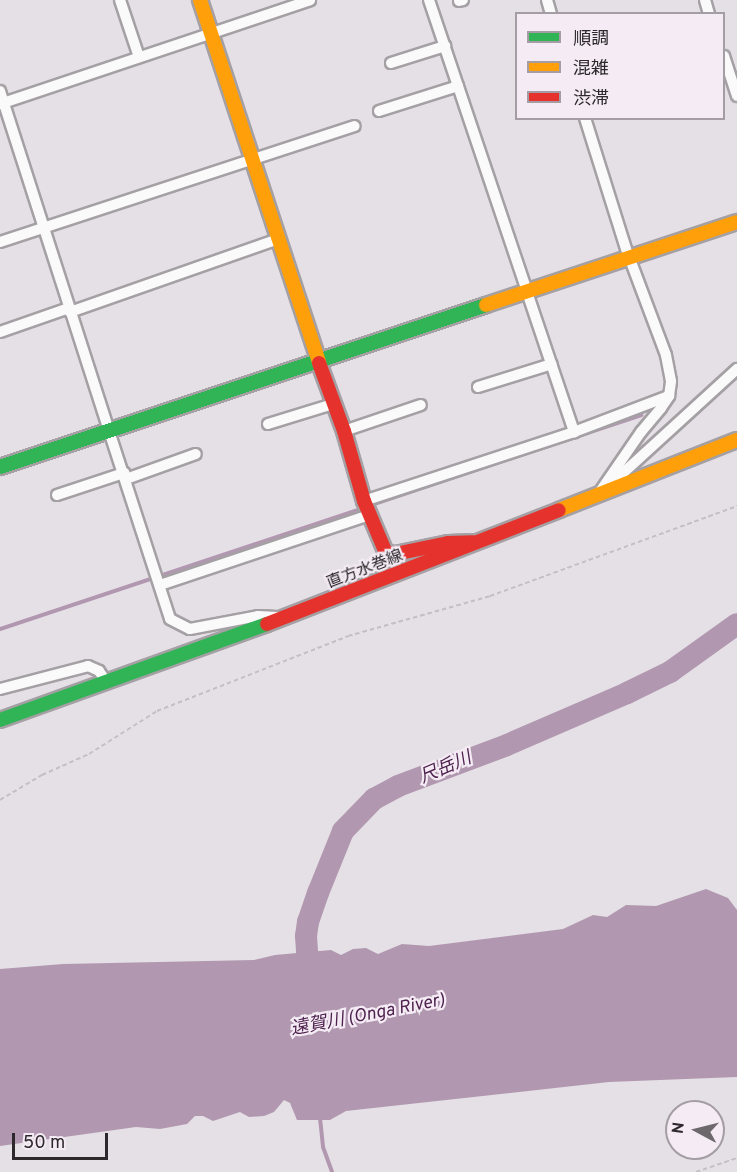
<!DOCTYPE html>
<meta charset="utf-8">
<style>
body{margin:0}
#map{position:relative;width:737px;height:1172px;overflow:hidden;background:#e5e0e5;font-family:Overpass,"Noto Sans JP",sans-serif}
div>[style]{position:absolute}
.water>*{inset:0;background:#b198b0}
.stream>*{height:4px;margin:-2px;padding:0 2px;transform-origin:2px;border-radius:2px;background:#b198b0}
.river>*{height:22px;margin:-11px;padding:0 11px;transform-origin:11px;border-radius:11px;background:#b198b0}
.path>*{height:2px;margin-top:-1px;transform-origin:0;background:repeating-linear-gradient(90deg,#c2c0c2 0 4.5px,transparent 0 7.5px)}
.roads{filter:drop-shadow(2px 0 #a4a0a4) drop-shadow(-2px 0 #a4a0a4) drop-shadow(0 2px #a4a0a4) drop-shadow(0 -2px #a4a0a4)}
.street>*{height:10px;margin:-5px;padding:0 5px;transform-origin:5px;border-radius:5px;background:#fbfafb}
.fast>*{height:14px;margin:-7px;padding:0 7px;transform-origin:7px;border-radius:7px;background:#30b455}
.slow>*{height:14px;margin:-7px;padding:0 7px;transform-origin:7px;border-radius:7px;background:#ff9f0a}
.jam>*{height:14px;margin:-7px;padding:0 7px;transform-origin:7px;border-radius:7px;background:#e5322d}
span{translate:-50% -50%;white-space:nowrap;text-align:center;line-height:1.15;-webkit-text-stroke:4.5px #f4ebf4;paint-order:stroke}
.street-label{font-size:16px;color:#2c282b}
.water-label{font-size:18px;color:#4e224e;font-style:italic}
.legend{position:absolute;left:515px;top:12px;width:210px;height:108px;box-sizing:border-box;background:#f4ebf4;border:2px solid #a49da4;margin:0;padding:8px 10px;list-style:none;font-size:18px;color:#2c282b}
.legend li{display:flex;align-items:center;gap:12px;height:30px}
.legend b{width:30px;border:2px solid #a49da4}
.north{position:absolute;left:665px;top:1100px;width:60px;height:60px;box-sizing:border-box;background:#f4ebf4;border:2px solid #a49da4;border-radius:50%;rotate:277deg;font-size:16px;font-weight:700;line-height:24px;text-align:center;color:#2c282b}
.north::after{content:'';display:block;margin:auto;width:21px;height:27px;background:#6d686c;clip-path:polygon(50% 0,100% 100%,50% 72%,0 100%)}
.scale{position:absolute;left:12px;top:1133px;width:96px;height:27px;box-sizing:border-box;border:3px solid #2c282b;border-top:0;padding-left:8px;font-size:18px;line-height:21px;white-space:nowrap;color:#2c282b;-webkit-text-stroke:4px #f4ebf4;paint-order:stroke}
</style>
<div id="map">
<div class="water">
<i style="clip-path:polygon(706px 889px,728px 898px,737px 910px,737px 1077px,609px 1082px,346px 1111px,330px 1120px,297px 1120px,290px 1103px,284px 1100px,274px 1112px,264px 1116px,249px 1117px,240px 1112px,213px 1121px,203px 1116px,195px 1116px,187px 1124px,160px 1129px,136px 1127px,0 1146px,0 969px,63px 964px,254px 960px,275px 955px,331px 950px,341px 955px,353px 949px,366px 948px,378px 954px,402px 944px,429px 946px,563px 929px,593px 915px,607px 917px,626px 905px,656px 906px)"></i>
</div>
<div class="stream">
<i style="left:371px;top:505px;width:285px;rotate:-18.4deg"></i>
<i style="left:0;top:629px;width:384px;rotate:-18.4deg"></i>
<i style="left:320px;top:1118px;width:29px;rotate:84deg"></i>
<i style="left:323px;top:1147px;width:27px;rotate:70deg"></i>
</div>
<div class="river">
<i style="left:309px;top:982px;width:46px;rotate:-93.7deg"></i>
<i style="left:306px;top:936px;width:14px;rotate:-82deg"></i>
<i style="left:308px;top:922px;width:31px;rotate:-71deg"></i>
<i style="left:318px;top:893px;width:67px;rotate:-68deg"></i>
<i style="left:343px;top:831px;width:45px;rotate:-45.9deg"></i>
<i style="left:374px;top:799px;width:27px;rotate:-28deg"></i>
<i style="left:398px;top:786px;width:116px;rotate:-20.6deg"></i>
<i style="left:507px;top:745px;width:131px;rotate:-23.4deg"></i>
<i style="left:627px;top:693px;width:48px;rotate:-26deg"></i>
<i style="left:670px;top:672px;width:82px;rotate:-35.6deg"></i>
</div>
<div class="path">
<i style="left:0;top:800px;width:49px;rotate:-30.8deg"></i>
<i style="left:42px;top:775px;width:51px;rotate:-24.1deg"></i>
<i style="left:89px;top:754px;width:80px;rotate:-32.3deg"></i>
<i style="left:157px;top:711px;width:205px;rotate:-21.4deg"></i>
<i style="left:348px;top:636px;width:148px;rotate:-15.7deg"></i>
<i style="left:490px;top:596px;width:263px;rotate:-20deg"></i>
<i style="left:696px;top:1172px;width:43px;rotate:-18.9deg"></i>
</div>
<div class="roads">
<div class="street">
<i style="left:120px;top:0;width:60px;rotate:71.6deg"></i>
<i style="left:429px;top:0;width:307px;rotate:71.4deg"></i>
<i style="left:547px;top:0;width:15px;rotate:74deg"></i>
<i style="left:705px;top:0;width:15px;rotate:74deg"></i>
<i style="left:459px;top:1px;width:4px;rotate:-14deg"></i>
<i style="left:724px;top:56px;width:42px;rotate:72deg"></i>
<i style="left:391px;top:63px;width:57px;rotate:-17.5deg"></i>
<i style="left:0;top:91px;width:357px;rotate:72.2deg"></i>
<i style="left:0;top:104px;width:327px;rotate:-18.5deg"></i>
<i style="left:379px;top:111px;width:83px;rotate:-17.6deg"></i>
<i style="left:585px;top:118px;width:147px;rotate:72.6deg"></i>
<i style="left:0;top:242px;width:373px;rotate:-18.1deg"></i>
<i style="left:528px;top:295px;width:145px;rotate:71.4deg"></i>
<i style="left:70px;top:312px;width:220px;rotate:-19.3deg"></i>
<i style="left:0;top:332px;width:73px;rotate:-19.2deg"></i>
<i style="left:478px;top:387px;width:77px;rotate:-17.3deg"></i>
<i style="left:268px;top:424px;width:68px;rotate:-17.1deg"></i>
<i style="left:344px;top:431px;width:81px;rotate:-18.7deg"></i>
<i style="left:110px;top:434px;width:194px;rotate:72deg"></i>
<i style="left:170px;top:619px;width:22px;rotate:27deg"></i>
<i style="left:190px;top:629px;width:69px;rotate:-10.8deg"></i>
<i style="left:258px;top:616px;width:19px;rotate:3deg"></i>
<i style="left:126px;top:479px;width:74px;rotate:-19.7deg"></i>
<i style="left:611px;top:484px;width:171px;rotate:-42.4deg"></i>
<i style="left:599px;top:493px;width:74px;rotate:-55.5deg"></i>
<i style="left:641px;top:432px;width:31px;rotate:-50deg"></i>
<i style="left:661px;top:408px;width:14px;rotate:-56deg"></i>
<i style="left:669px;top:396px;width:15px;rotate:-82deg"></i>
<i style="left:671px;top:381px;width:26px;rotate:-101deg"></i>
<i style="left:666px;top:355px;width:99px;rotate:-110.6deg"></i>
<i style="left:57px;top:495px;width:71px;rotate:-18.2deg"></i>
<i style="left:364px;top:501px;width:221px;rotate:-18.2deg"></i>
<i style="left:574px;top:432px;width:102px;rotate:-20.8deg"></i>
<i style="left:160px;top:585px;width:220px;rotate:-18.5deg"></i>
<i style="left:0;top:689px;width:91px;rotate:-14.6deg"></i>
<i style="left:88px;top:666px;width:12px;rotate:24deg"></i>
<i style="left:99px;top:671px;width:14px;rotate:56deg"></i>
</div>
<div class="fast">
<i style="left:0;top:467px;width:512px;rotate:-18.43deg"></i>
<i style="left:0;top:720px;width:284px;rotate:-19.8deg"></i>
</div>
<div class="slow">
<i style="left:200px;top:0;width:382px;rotate:71.8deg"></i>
<i style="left:486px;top:305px;width:264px;rotate:-18.3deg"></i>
<i style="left:559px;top:510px;width:191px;rotate:-21.5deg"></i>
</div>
<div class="jam">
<i style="left:319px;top:363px;width:72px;rotate:69.8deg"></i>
<i style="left:344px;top:431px;width:73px;rotate:74.1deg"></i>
<i style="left:364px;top:501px;width:56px;rotate:67.1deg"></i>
<i style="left:386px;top:553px;width:9px;rotate:6deg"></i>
<i style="left:395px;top:554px;width:54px;rotate:-11.7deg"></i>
<i style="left:448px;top:543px;width:25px;rotate:-2deg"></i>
<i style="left:267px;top:624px;width:313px;rotate:-21.3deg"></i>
</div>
</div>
<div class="street-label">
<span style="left:365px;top:570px;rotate:-21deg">直方水巻線</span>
</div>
<div class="water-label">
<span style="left:446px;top:769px;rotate:-23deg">尺岳川</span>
<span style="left:368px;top:1016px;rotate:-11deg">遠賀川 (Onga River)</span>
</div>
<ul class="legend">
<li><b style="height:8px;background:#30b455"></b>順調</li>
<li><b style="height:8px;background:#ff9f0a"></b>混雑</li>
<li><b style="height:8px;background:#e5322d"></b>渋滞</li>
</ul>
<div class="north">N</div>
<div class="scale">50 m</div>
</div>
